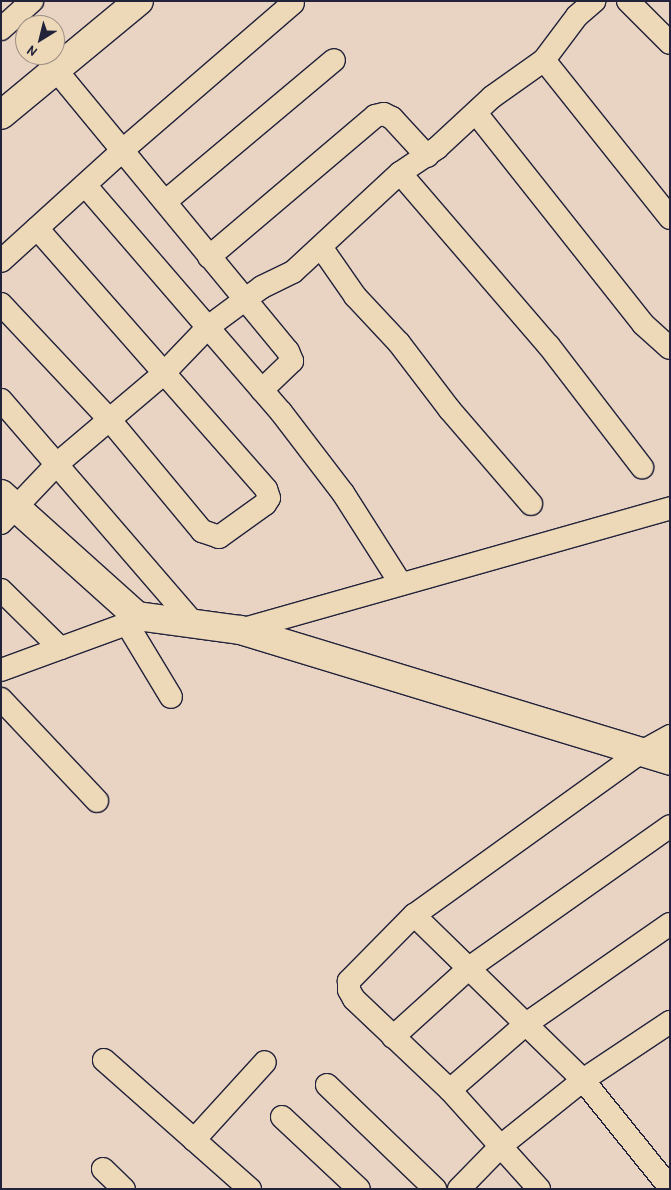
<!DOCTYPE html>
<style>
body{margin:0}
#map{position:relative;width:671px;height:1190px;overflow:hidden;background:#e9d4c3;font-family:"Patrick Hand",sans-serif}
div>[style]{position:absolute}
.roads{filter:drop-shadow(1px 0 #22223b) drop-shadow(-1px 0 #22223b) drop-shadow(0 1px #22223b) drop-shadow(0 -1px #22223b)}
.street>*{height:22px;margin:-11px;padding:0 11px;transform-origin:11px;border-radius:11px;background:#edd9b7}
.secondary>*{height:28px;margin:-14px;padding:0 14px;transform-origin:14px;border-radius:14px;background:#edd9b7}
span{translate:-50% -50%;white-space:nowrap;text-align:center;line-height:1.15;-webkit-text-stroke:4.5px #edd9b7;paint-order:stroke}
.frame{position:absolute;inset:0;border:2px solid #22223b;pointer-events:none}
.north{position:absolute;left:15px;top:15px;width:50px;height:50px;box-sizing:border-box;background:#edd9b7;border:1px solid #9c9085;border-radius:50%;rotate:216deg;font-size:14px;font-weight:700;line-height:20px;text-align:center;color:#22223b}
.north::after{content:'';display:block;margin:auto;width:18px;height:22px;background:#22223b;clip-path:polygon(50% 0,100% 100%,50% 72%,0 100%)}
</style>
<div id="map">
<div class="roads">
<div class="street">
<i style="left:628px;top:1px;width:59px;rotate:45deg"></i>
<i style="left:1px;top:29px;width:42px;rotate:-42.1deg"></i>
<i style="left:544px;top:60px;width:202px;rotate:51.4deg"></i>
<i style="left:56px;top:70px;width:364px;rotate:50.5deg"></i>
<i style="left:288px;top:351px;width:11px;rotate:68deg"></i>
<i style="left:292px;top:361px;width:42px;rotate:136deg"></i>
<i style="left:476px;top:113px;width:269px;rotate:51.6deg"></i>
<i style="left:643px;top:324px;width:36px;rotate:42deg"></i>
<i style="left:400px;top:173px;width:228px;rotate:49.3deg"></i>
<i style="left:549px;top:346px;width:153px;rotate:52.5deg"></i>
<i style="left:85px;top:185px;width:300px;rotate:49.2deg"></i>
<i style="left:281px;top:412px;width:102px;rotate:52.6deg"></i>
<i style="left:343px;top:493px;width:108px;rotate:57.5deg"></i>
<i style="left:166px;top:201px;width:219px;rotate:-40deg"></i>
<i style="left:321px;top:247px;width:60px;rotate:55.2deg"></i>
<i style="left:355px;top:296px;width:64px;rotate:46.9deg"></i>
<i style="left:399px;top:343px;width:84px;rotate:52.7deg"></i>
<i style="left:450px;top:410px;width:124px;rotate:49.2deg"></i>
<i style="left:209px;top:257px;width:218px;rotate:-40.3deg"></i>
<i style="left:375px;top:116px;width:9px;rotate:-13deg"></i>
<i style="left:384px;top:114px;width:9px;rotate:27deg"></i>
<i style="left:392px;top:118px;width:52px;rotate:47.4deg"></i>
<i style="left:1px;top:261px;width:166px;rotate:-42.3deg"></i>
<i style="left:124px;top:149px;width:223px;rotate:-40.8deg"></i>
<i style="left:1px;top:304px;width:158px;rotate:46.8deg"></i>
<i style="left:109px;top:419px;width:146px;rotate:50.3deg"></i>
<i style="left:202px;top:531px;width:18px;rotate:19deg"></i>
<i style="left:219px;top:537px;width:57px;rotate:-35.7deg"></i>
<i style="left:265px;top:504px;width:7px;rotate:-56deg"></i>
<i style="left:269px;top:498px;width:9px;rotate:-108deg"></i>
<i style="left:266px;top:489px;width:347px;rotate:-131.3deg"></i>
<i style="left:1px;top:400px;width:298px;rotate:49.2deg"></i>
<i style="left:1px;top:523px;width:81px;rotate:-46.5deg"></i>
<i style="left:57px;top:464px;width:139px;rotate:-40.3deg"></i>
<i style="left:163px;top:374px;width:65px;rotate:-46.2deg"></i>
<i style="left:208px;top:327px;width:67px;rotate:-36.5deg"></i>
<i style="left:262px;top:287px;width:34px;rotate:-26deg"></i>
<i style="left:293px;top:272px;width:146px;rotate:-42.8deg"></i>
<i style="left:400px;top:173px;width:45px;rotate:-34deg"></i>
<i style="left:437px;top:148px;width:75px;rotate:-42.8deg"></i>
<i style="left:492px;top:97px;width:64px;rotate:-35.4deg"></i>
<i style="left:544px;top:60px;width:55px;rotate:-53.1deg"></i>
<i style="left:577px;top:16px;width:23px;rotate:-41deg"></i>
<i style="left:1px;top:590px;width:83px;rotate:44.5deg"></i>
<i style="left:127px;top:624px;width:85px;rotate:58.9deg"></i>
<i style="left:240px;top:630px;width:447px;rotate:-15.8deg"></i>
<i style="left:1px;top:670px;width:134px;rotate:-20.1deg"></i>
<i style="left:127px;top:624px;width:13px;rotate:-39deg"></i>
<i style="left:1px;top:699px;width:140px;rotate:46.7deg"></i>
<i style="left:670px;top:736px;width:33px;rotate:151deg"></i>
<i style="left:641px;top:752px;width:279px;rotate:144.3deg"></i>
<i style="left:414px;top:915px;width:236px;rotate:44.3deg"></i>
<i style="left:583px;top:1080px;width:139px;rotate:51.1deg"></i>
<i style="left:414px;top:915px;width:93px;rotate:134.6deg"></i>
<i style="left:349px;top:981px;width:9px;rotate:90deg"></i>
<i style="left:349px;top:990px;width:10px;rotate:61deg"></i>
<i style="left:354px;top:999px;width:132px;rotate:43.5deg"></i>
<i style="left:450px;top:1090px;width:133px;rotate:48deg"></i>
<i style="left:393px;top:1037px;width:103px;rotate:-42.2deg"></i>
<i style="left:469px;top:968px;width:246px;rotate:-35.2deg"></i>
<i style="left:104px;top:1060px;width:195px;rotate:41.5deg"></i>
<i style="left:327px;top:1085px;width:150px;rotate:43.9deg"></i>
<i style="left:450px;top:1090px;width:101px;rotate:-41deg"></i>
<i style="left:526px;top:1024px;width:175px;rotate:-34.8deg"></i>
<i style="left:282px;top:1117px;width:105px;rotate:43.1deg"></i>
<i style="left:194px;top:1140px;width:105px;rotate:-47.7deg"></i>
<i style="left:103px;top:1169px;width:29px;rotate:44deg"></i>
<i style="left:459px;top:1189px;width:62px;rotate:-45.7deg"></i>
<i style="left:502px;top:1145px;width:104px;rotate:-38.7deg"></i>
<i style="left:583px;top:1080px;width:105px;rotate:-33.7deg"></i>
</div>
<div class="secondary">
<i style="left:1px;top:115px;width:179px;rotate:-39.6deg"></i>
<i style="left:1px;top:494px;width:183px;rotate:41.9deg"></i>
<i style="left:137px;top:616px;width:104px;rotate:7.7deg"></i>
<i style="left:240px;top:630px;width:450px;rotate:16.9deg"></i>
</div>
</div>
<div class="frame"></div>
<div class="north">N</div>
</div>
